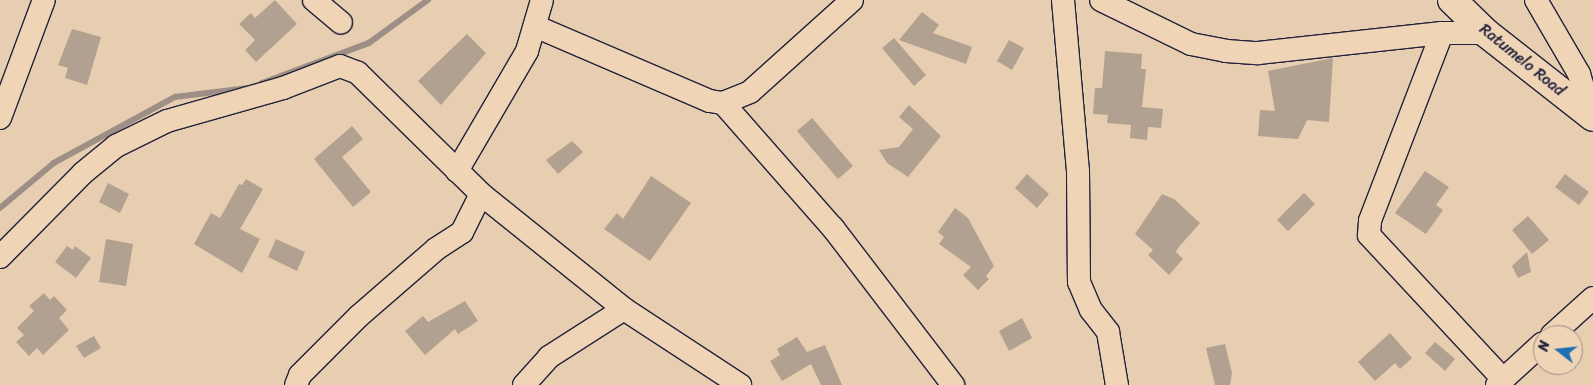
<!DOCTYPE html>
<style>
body{margin:0}
#map{position:relative;width:1593px;height:385px;overflow:hidden;background:#e7ceb1;font-family:Sriracha,sans-serif}
div>[style]{position:absolute}
.stream>*{height:5.5px;margin:-2.75px;padding:0 2.75px;transform-origin:2.75px;border-radius:2.75px;background:#9e8f86}
.building>*{inset:0;background:#b2a091}
.roads{filter:drop-shadow(1px 0 #22223b) drop-shadow(-1px 0 #22223b) drop-shadow(0 1px #22223b) drop-shadow(0 -1px #22223b)}
.minor>*{height:22px;margin:-11px;padding:0 11px;transform-origin:11px;border-radius:11px;background:#efd5b6}
.tertiary>*{height:28px;margin:-14px;padding:0 14px;transform-origin:14px;border-radius:14px;background:#efd5b6}
span{translate:-50% -50%;white-space:nowrap;text-align:center;line-height:1.15;-webkit-text-stroke:4px #efd5b6;paint-order:stroke}
.street-label{font-size:16px;color:#22223b}
.north{position:absolute;left:1533px;top:325px;width:50px;height:50px;box-sizing:border-box;background:#efd5b6;border:1px solid #9d8d85;border-radius:50%;rotate:286deg;font-size:14px;font-weight:700;line-height:20px;text-align:center;color:#22223b}
.north::after{content:'';display:block;margin:auto;width:18px;height:22px;background:#1f6fb2;clip-path:polygon(50% 0,100% 100%,50% 72%,0 100%)}
</style>
<div id="map">
<div class="stream">
<i style="left:262px;top:83px;width:114px;rotate:-20.5deg"></i>
<i style="left:369px;top:43px;width:73px;rotate:-36.1deg"></i>
<i style="left:0;top:208px;width:70px;rotate:-39.8deg"></i>
<i style="left:54px;top:163px;width:138px;rotate:-28.6deg"></i>
<i style="left:175px;top:97px;width:73px;rotate:-7.1deg"></i>
</div>
<div class="building">
<i style="clip-path:polygon(275px 0,297px 24px,256px 62px,245px 50px,255px 40px,239px 24px,251px 13px,255px 18px)"></i>
<i style="clip-path:polygon(922px 12px,939px 25px,933px 33px,972px 47px,966px 64px,899px 40px)"></i>
<i style="clip-path:polygon(72px 29px,101px 37px,87px 85px,65px 78px,68px 68px,58px 65px)"></i>
<i style="clip-path:polygon(467px 34px,486px 53px,441px 105px,418px 81px)"></i>
<i style="clip-path:polygon(894px 38px,926px 75px,914px 86px,882px 48px)"></i>
<i style="clip-path:polygon(1009px 40px,1024px 48px,1012px 70px,997px 61px)"></i>
<i style="clip-path:polygon(1105px 51px,1142px 54px,1141px 69px,1146px 69px,1142px 107px,1163px 109px,1161px 128px,1148px 127px,1147px 140px,1130px 138px,1131px 125px,1107px 123px,1108px 115px,1093px 114px,1095px 88px,1102px 88px)"></i>
<i style="clip-path:polygon(1333px 58px,1329px 122px,1307px 120px,1298px 139px,1258px 136px,1260px 110px,1275px 111px,1268px 71px)"></i>
<i style="clip-path:polygon(909px 105px,941px 136px,908px 177px,887px 163px,879px 150px,899px 147px,913px 129px,899px 117px)"></i>
<i style="clip-path:polygon(812px 118px,853px 166px,838px 179px,797px 131px)"></i>
<i style="clip-path:polygon(352px 126px,363px 139px,342px 157px,371px 192px,353px 207px,314px 159px)"></i>
<i style="clip-path:polygon(572px 141px,583px 152px,558px 174px,546px 160px)"></i>
<i style="clip-path:polygon(1425px 171px,1449px 187px,1436px 205px,1443px 210px,1426px 234px,1395px 213px)"></i>
<i style="clip-path:polygon(1027px 174px,1049px 194px,1037px 208px,1015px 188px)"></i>
<i style="clip-path:polygon(1565px 174px,1589px 192px,1579px 205px,1555px 187px)"></i>
<i style="clip-path:polygon(651px 176px,691px 203px,650px 261px,604px 229px,617px 213px,623px 219px)"></i>
<i style="clip-path:polygon(246px 179px,263px 189px,240px 229px,260px 239px,242px 273px,194px 244px,211px 213px,220px 218px,239px 184px,242px 185px)"></i>
<i style="clip-path:polygon(108px 183px,129px 194px,120px 213px,99px 202px)"></i>
<i style="clip-path:polygon(1304px 193px,1315px 204px,1288px 231px,1277px 220px)"></i>
<i style="clip-path:polygon(1162px 194px,1174px 199px,1200px 223px,1178px 248px,1176px 252px,1183px 259px,1169px 275px,1148px 255px,1153px 250px,1135px 234px)"></i>
<i style="clip-path:polygon(955px 208px,968px 218px,994px 266px,986px 276px,989px 279px,978px 290px,963px 275px,971px 267px,939px 244px,944px 237px,938px 232px)"></i>
<i style="clip-path:polygon(1528px 216px,1549px 240px,1532px 254px,1512px 230px)"></i>
<i style="clip-path:polygon(106px 239px,133px 244px,126px 286px,99px 282px)"></i>
<i style="clip-path:polygon(276px 239px,305px 252px,297px 271px,268px 257px)"></i>
<i style="clip-path:polygon(67px 246px,73px 250px,75px 246px,91px 258px,76px 278px,55px 262px)"></i>
<i style="clip-path:polygon(1527px 252px,1531px 272px,1518px 278px,1512px 266px)"></i>
<i style="clip-path:polygon(44px 293px,50px 300px,54px 296px,67px 310px,59px 318px,69px 330px,43px 355px,37px 348px,29px 356px,16px 342px,24px 335px,17px 328px,34px 311px,29px 306px)"></i>
<i style="clip-path:polygon(465px 301px,478px 321px,458px 334px,455px 329px,425px 355px,405px 331px,423px 316px,428px 322px)"></i>
<i style="clip-path:polygon(1022px 318px,1032px 338px,1009px 351px,999px 331px)"></i>
<i style="clip-path:polygon(1390px 333px,1412px 358px,1400px 369px,1395px 363px,1375px 381px,1358px 362px)"></i>
<i style="clip-path:polygon(94px 336px,101px 348px,84px 358px,76px 346px)"></i>
<i style="clip-path:polygon(797px 337px,807px 352px,825px 345px,842px 385px,821px 385px,811px 364px,782px 381px,770px 361px,780px 355px,777px 349px)"></i>
<i style="clip-path:polygon(1435px 342px,1455px 359px,1445px 371px,1425px 353px)"></i>
<i style="clip-path:polygon(1225px 344px,1232px 373px,1230px 385px,1215px 385px,1206px 348px)"></i>
</div>
<div class="roads">
<div class="minor">
<i style="left:314px;top:0;width:35px;rotate:40deg"></i>
<i style="left:1063px;top:0;width:172px;rotate:85deg"></i>
<i style="left:1078px;top:171px;width:111px;rotate:89.5deg"></i>
<i style="left:1079px;top:282px;width:30px;rotate:67deg"></i>
<i style="left:1091px;top:310px;width:28px;rotate:52deg"></i>
<i style="left:1108px;top:332px;width:54px;rotate:80.4deg"></i>
<i style="left:1101px;top:0;width:100px;rotate:26.1deg"></i>
<i style="left:1191px;top:44px;width:36px;rotate:11deg"></i>
<i style="left:1226px;top:51px;width:32px;rotate:4deg"></i>
<i style="left:1258px;top:53px;width:185px;rotate:-6.2deg"></i>
<i style="left:1442px;top:33px;width:44px"></i>
<i style="left:1536px;top:0;width:86px;rotate:59.8deg"></i>
<i style="left:1579px;top:74px;width:45px;rotate:73.2deg"></i>
<i style="left:537px;top:27px;width:188px;rotate:23.2deg"></i>
<i style="left:710px;top:101px;width:13px;rotate:9deg"></i>
<i style="left:723px;top:103px;width:29px;rotate:-22deg"></i>
<i style="left:750px;top:92px;width:137px;rotate:-42deg"></i>
<i style="left:1442px;top:33px;width:201px;rotate:111deg"></i>
<i style="left:1370px;top:221px;width:14px;rotate:94deg"></i>
<i style="left:1369px;top:235px;width:197px;rotate:47.1deg"></i>
<i style="left:723px;top:103px;width:167px;rotate:48.7deg"></i>
<i style="left:833px;top:228px;width:198px;rotate:52.6deg"></i>
<i style="left:0;top:118px;width:126px;rotate:-69.6deg"></i>
<i style="left:457px;top:171px;width:139px;rotate:-59.7deg"></i>
<i style="left:527px;top:51px;width:53px;rotate:-73.6deg"></i>
<i style="left:0;top:257px;width:118px;rotate:-45.3deg"></i>
<i style="left:83px;top:173px;width:43px;rotate:-39.3deg"></i>
<i style="left:116px;top:146px;width:57px;rotate:-26.1deg"></i>
<i style="left:167px;top:121px;width:121px;rotate:-15.9deg"></i>
<i style="left:283px;top:88px;width:61px;rotate:-21.1deg"></i>
<i style="left:340px;top:66px;width:19px;rotate:21deg"></i>
<i style="left:358px;top:73px;width:173px;rotate:44.5deg"></i>
<i style="left:481px;top:194px;width:184px;rotate:38.8deg"></i>
<i style="left:624px;top:309px;width:139px;rotate:33.2deg"></i>
<i style="left:1552px;top:335px;width:55px;rotate:-42.1deg"></i>
<i style="left:296px;top:385px;width:11px;rotate:-68deg"></i>
<i style="left:300px;top:375px;width:83px;rotate:-45deg"></i>
<i style="left:359px;top:316px;width:102px;rotate:-41deg"></i>
<i style="left:436px;top:249px;width:31px;rotate:-33deg"></i>
<i style="left:462px;top:232px;width:42px;rotate:-63.4deg"></i>
<i style="left:524px;top:385px;width:38px;rotate:-48deg"></i>
<i style="left:549px;top:357px;width:89px;rotate:-32.6deg"></i>
<i style="left:1497px;top:385px;width:62px;rotate:-42.4deg"></i>
</div>
<div class="tertiary">
<i style="left:1452px;top:0;width:47px;rotate:44.1deg"></i>
<i style="left:1486px;top:33px;width:136px;rotate:38.1deg"></i>
</div>
</div>
<div class="street-label">
<span style="left:1522px;top:60px;rotate:39deg">Ratumelo Road</span>
</div>
<div class="north">N</div>
</div>
